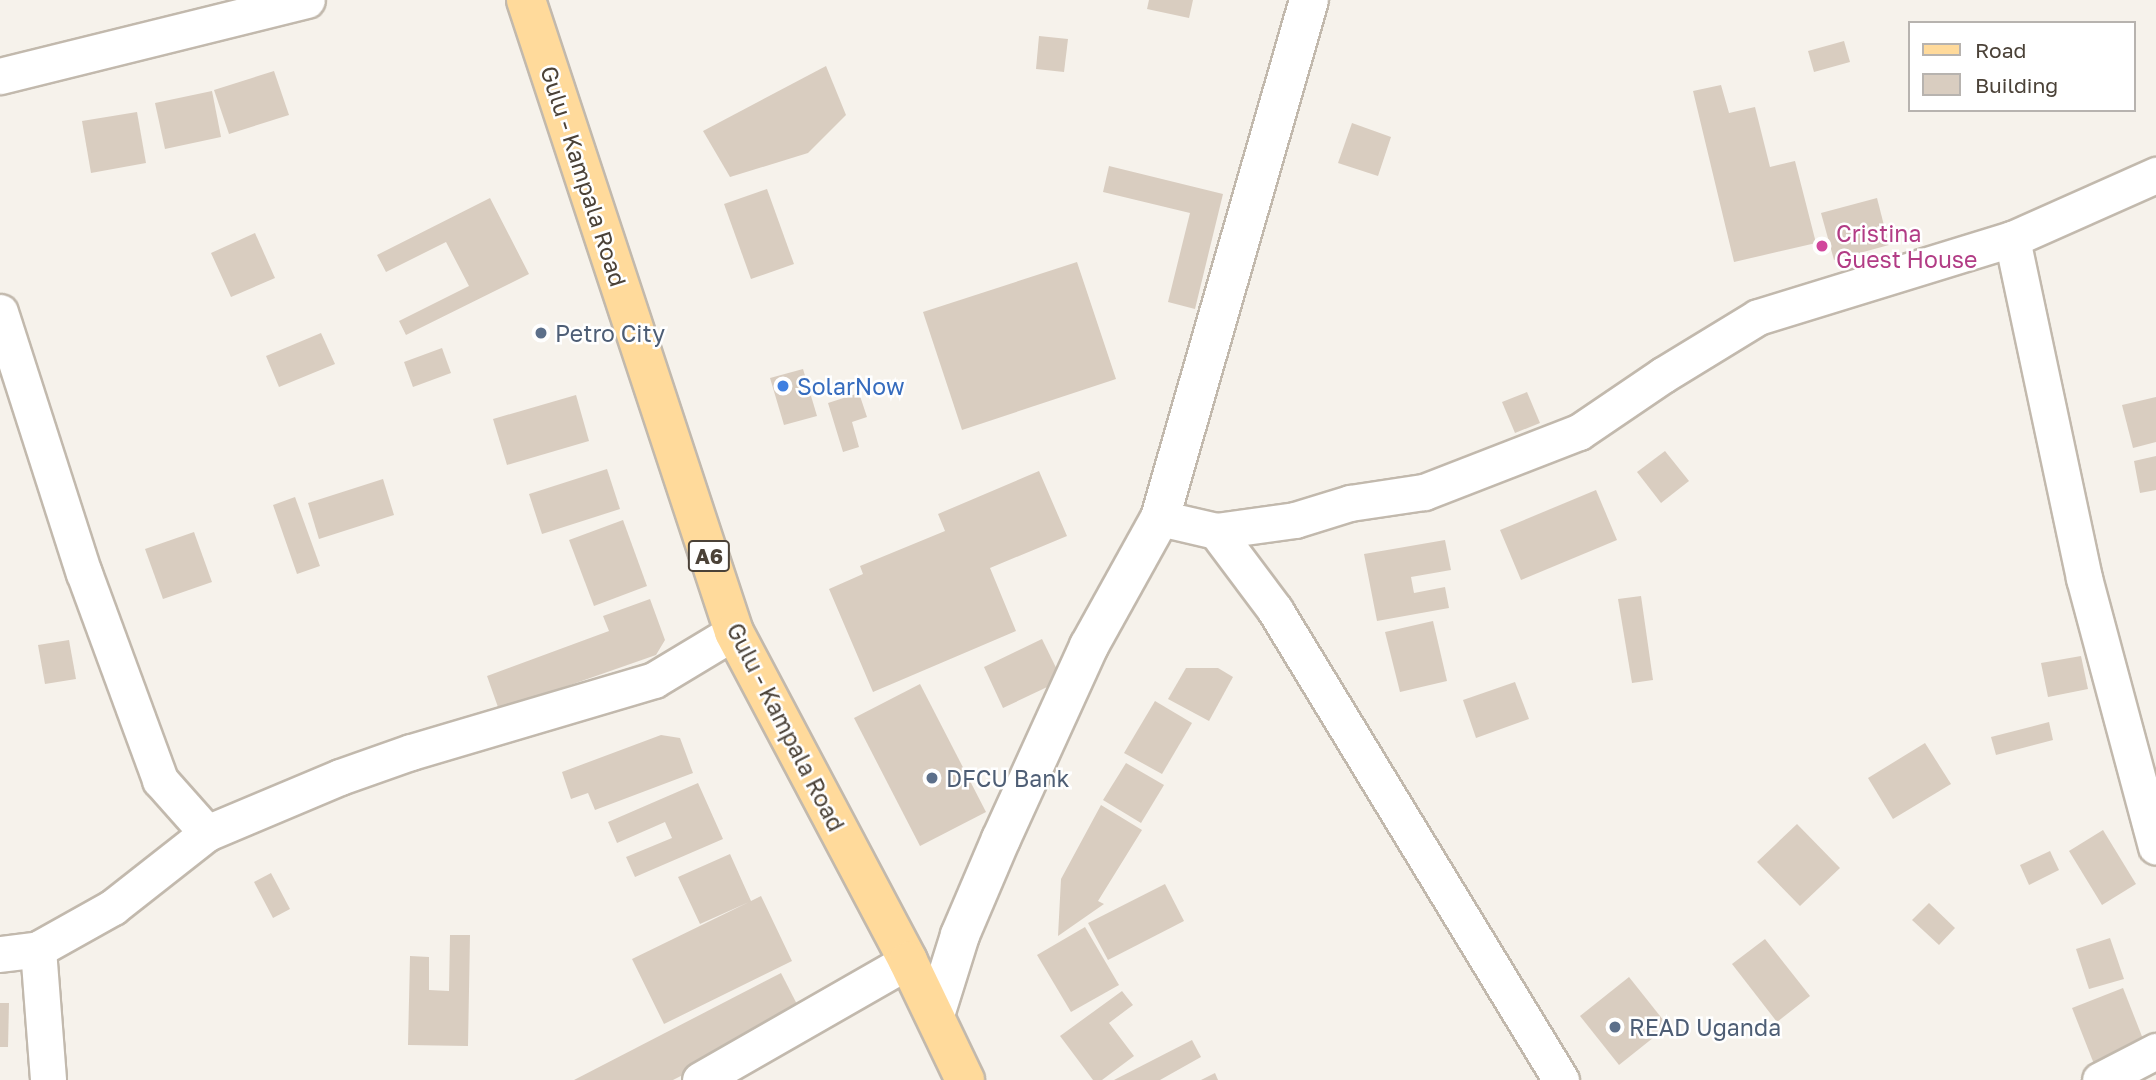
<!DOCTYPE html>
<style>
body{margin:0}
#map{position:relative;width:2156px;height:1080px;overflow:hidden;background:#f6f2eb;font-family:"Golos Text",sans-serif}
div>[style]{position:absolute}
.building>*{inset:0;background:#d9cdc0}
.roads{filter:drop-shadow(2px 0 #c2b9ad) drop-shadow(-2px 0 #c2b9ad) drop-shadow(0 2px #c2b9ad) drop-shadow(0 -2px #c2b9ad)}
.minor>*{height:35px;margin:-17.5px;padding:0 17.5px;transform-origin:17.5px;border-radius:17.5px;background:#fff}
.tertiary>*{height:38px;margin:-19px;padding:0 19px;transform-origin:19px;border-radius:19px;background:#fff}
.primary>*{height:38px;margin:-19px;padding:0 19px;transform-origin:19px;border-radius:19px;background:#ffda9b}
.dots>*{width:19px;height:19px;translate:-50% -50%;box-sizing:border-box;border:4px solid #fff;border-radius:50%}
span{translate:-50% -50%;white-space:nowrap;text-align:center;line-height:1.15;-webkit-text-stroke:5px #fff;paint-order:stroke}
.shield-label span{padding:2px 5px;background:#fff;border:2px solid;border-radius:5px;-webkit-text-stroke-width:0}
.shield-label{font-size:21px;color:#4b4238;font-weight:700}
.street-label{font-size:23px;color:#4b4238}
.hotel-label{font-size:23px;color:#b23c85}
.left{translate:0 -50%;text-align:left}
.service-label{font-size:23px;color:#4e5e75}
.shop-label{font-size:23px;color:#366cbe}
.legend{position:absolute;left:1908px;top:21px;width:228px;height:91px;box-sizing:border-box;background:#fff;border:2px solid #b7b3af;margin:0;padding:9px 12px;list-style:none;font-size:21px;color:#4b4238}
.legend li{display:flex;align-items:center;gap:14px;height:35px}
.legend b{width:35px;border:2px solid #b7b3af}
</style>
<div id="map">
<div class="building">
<i style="clip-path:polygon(1149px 0,1193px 0,1189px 18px,1147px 9px)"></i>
<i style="clip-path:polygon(1039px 36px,1068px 39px,1064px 72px,1036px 69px)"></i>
<i style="clip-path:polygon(1844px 41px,1850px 62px,1814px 72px,1808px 51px)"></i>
<i style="clip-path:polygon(826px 66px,846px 115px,808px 153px,730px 177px,703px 131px)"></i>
<i style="clip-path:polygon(274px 71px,289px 115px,229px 134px,214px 90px)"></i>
<i style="clip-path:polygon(1721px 85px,1729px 113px,1755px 107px,1770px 167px,1795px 161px,1816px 243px,1734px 262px,1693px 91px)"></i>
<i style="clip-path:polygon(212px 91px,221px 137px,165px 149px,155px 103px)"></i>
<i style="clip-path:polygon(137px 112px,146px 163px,91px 173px,82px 121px)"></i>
<i style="clip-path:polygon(1352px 123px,1391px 137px,1378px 176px,1338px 163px)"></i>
<i style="clip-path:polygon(1109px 166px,1223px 194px,1195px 309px,1168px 302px,1190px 213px,1103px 192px)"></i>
<i style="clip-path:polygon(767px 189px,794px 264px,751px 279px,724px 204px)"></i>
<i style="clip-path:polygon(490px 198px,529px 274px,406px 335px,399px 321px,469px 286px,446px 242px,386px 272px,377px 255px)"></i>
<i style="clip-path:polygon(1877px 198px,1889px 245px,1834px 260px,1821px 213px)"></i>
<i style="clip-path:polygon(255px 233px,275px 278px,231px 297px,211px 253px)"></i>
<i style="clip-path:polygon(1077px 262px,1116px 379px,962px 430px,923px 312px)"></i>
<i style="clip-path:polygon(321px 333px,335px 364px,279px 387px,266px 356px)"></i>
<i style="clip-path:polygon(442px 348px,451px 373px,413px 387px,404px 362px)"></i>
<i style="clip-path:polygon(803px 369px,817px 416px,784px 425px,770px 378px)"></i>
<i style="clip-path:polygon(1527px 392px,1540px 423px,1515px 433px,1502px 402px)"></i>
<i style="clip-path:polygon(859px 393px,867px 417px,852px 422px,859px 447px,843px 452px,828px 403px)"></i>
<i style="clip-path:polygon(576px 395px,589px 441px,507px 465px,493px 419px)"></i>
<i style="clip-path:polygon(2156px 397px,2156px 442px,2133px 448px,2122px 405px)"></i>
<i style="clip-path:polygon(1665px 451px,1689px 481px,1661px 503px,1637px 472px)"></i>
<i style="clip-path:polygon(2156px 456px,2156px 490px,2140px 493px,2134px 461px)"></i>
<i style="clip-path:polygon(607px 469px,620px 509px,542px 534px,529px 494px)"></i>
<i style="clip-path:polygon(1039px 471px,1067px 536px,990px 568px,1016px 631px,873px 692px,829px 589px,863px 574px,860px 566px,945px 531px,938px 514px)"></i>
<i style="clip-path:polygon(383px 479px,394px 515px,319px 539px,308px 503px)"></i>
<i style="clip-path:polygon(1596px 490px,1617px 540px,1521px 580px,1500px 530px)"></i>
<i style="clip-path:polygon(295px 497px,320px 566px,297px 574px,273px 505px)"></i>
<i style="clip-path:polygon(623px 520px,647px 586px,594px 606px,569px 540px)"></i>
<i style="clip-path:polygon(194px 532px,212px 582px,163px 599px,145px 549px)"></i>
<i style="clip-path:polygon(1445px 540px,1451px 570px,1411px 577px,1414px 593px,1445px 587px,1449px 608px,1377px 621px,1364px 554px)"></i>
<i style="clip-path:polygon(1641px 596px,1653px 680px,1632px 683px,1618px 599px)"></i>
<i style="clip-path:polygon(650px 599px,665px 640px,656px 655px,499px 710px,487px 676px,609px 631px,603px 616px)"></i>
<i style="clip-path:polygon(1433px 621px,1447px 681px,1400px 692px,1385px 632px)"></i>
<i style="clip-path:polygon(1042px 639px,1062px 680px,1003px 708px,984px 667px)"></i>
<i style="clip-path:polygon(69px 640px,76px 679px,45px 684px,38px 645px)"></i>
<i style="clip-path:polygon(2081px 656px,2088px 689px,2048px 697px,2041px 663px)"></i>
<i style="clip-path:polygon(1186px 668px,1218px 668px,1233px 677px,1209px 721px,1168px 699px)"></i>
<i style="clip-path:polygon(1515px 682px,1529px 719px,1476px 738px,1463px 700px)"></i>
<i style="clip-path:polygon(920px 684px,986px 812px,920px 846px,854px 718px)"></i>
<i style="clip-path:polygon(1155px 701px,1192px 723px,1162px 774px,1124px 753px)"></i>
<i style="clip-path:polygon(2049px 722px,2053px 740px,1996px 755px,1991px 737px)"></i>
<i style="clip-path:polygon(661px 735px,680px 738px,693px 773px,595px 810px,588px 793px,571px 799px,562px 772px)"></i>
<i style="clip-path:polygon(1925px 743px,1951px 784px,1893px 819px,1868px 778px)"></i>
<i style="clip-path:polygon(1126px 763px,1164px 785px,1141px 823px,1103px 800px)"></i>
<i style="clip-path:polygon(698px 783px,723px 839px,635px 877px,626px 857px,672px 838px,665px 822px,617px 843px,608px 822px)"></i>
<i style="clip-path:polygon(1101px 805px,1142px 830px,1098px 901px,1104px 904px,1058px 936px,1061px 879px)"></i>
<i style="clip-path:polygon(1797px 824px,1840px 868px,1800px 906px,1757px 862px)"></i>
<i style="clip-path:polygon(2103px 830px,2136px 884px,2102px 905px,2069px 851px)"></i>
<i style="clip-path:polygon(2050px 851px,2059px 870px,2029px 885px,2020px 865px)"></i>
<i style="clip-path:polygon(730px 854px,751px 901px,761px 896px,792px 961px,664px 1024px,632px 959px,749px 902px,700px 924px,678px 877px)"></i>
<i style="clip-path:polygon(271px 873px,290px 909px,273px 918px,254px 882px)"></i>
<i style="clip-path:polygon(1165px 884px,1184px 921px,1108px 960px,1088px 923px)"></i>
<i style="clip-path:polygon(1929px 903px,1955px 928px,1939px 945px,1912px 920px)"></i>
<i style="clip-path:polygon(1085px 927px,1119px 985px,1071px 1012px,1037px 955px)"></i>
<i style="clip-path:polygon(450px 935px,470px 935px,468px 1046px,408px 1045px,410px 956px,429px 957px,429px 990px,449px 991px)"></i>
<i style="clip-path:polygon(2110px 938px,2124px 979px,2089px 989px,2076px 949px)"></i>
<i style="clip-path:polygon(1765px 939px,1810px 996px,1777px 1022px,1732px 964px)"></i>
<i style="clip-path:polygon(781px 973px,802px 1014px,673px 1080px,574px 1080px)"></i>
<i style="clip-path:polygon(1629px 977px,1668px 1026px,1619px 1065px,1580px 1016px)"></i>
<i style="clip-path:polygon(2123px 988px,2145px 1044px,2094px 1064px,2072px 1008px)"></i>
<i style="clip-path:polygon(1122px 991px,1133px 1005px,1109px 1023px,1134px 1056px,1102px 1080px,1093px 1080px,1060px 1036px)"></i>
<i style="clip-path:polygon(0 1003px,9px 1003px,8px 1047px,0 1047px)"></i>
<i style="clip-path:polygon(1192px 1040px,1201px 1057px,1160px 1080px,1114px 1080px)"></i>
<i style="clip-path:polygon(1215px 1073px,1218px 1080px,1201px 1080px)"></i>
</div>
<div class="roads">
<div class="minor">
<i style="left:0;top:76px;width:316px;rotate:-13.9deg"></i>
<i style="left:2012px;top:239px;width:347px;rotate:78deg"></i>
<i style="left:2084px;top:578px;width:278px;rotate:75deg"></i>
<i style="left:0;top:312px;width:274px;rotate:72.2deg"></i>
<i style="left:84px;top:573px;width:221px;rotate:69.8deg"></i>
<i style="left:160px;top:780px;width:71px;rotate:48.4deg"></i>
<i style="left:1160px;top:518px;width:57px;rotate:13.1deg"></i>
<i style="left:1216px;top:531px;width:80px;rotate:-7.9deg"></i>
<i style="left:1295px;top:520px;width:58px;rotate:-17.2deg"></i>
<i style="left:1350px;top:503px;width:75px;rotate:-8.5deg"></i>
<i style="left:1424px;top:492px;width:166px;rotate:-21.2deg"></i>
<i style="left:1579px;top:432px;width:102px;rotate:-34.2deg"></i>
<i style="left:1663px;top:375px;width:111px;rotate:-31.4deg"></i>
<i style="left:1758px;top:317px;width:266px;rotate:-17.1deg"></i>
<i style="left:2012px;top:239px;width:158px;rotate:-24deg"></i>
<i style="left:1216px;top:531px;width:99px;rotate:53.2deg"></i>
<i style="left:1275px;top:610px;width:550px;rotate:58.68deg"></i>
<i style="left:38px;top:949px;width:131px;rotate:85.6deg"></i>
<i style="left:0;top:954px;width:38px;rotate:-7deg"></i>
<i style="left:38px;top:949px;width:86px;rotate:-29.2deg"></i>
<i style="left:113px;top:907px;width:120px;rotate:-38.2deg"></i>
<i style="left:207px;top:833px;width:144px;rotate:-22.8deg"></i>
<i style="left:340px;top:777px;width:75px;rotate:-19.4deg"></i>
<i style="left:411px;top:752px;width:253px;rotate:-16.5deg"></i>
<i style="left:654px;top:680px;width:93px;rotate:-31deg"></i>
<i style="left:700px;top:1080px;width:240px;rotate:-29.8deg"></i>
<i style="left:2100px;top:1080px;width:63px;rotate:-27.4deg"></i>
</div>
<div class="tertiary">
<i style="left:935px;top:1015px;width:84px;rotate:-72.6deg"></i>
<i style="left:960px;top:935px;width:104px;rotate:-66.9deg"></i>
<i style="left:1001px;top:839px;width:212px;rotate:-65.5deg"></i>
<i style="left:1089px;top:646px;width:146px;rotate:-61deg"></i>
<i style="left:1160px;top:518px;width:539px;rotate:-73.95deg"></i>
</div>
<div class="primary">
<i style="left:526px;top:0;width:665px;rotate:71.78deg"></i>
<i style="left:734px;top:632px;width:372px;rotate:62.1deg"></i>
<i style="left:908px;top:961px;width:132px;rotate:64.4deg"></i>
</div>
</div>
<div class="dots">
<i style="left:1822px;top:246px;background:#d1479c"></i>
<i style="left:541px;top:333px;background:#5c6f8a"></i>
<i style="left:783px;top:386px;background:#3f7fe0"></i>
<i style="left:932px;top:778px;background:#5c6f8a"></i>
<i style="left:1615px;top:1027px;background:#5c6f8a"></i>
</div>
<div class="shield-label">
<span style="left:709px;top:556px">A6</span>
</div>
<div class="street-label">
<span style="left:584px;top:176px;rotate:72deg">Gulu - Kampala Road</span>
<span style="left:786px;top:727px;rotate:63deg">Gulu - Kampala Road</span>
</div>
<div class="hotel-label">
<span class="left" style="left:1836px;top:246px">Cristina<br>Guest House</span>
</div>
<div class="service-label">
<span class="left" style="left:555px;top:333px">Petro City</span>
<span class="left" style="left:946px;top:778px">DFCU Bank</span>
<span class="left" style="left:1629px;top:1027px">READ Uganda</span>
</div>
<div class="shop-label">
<span class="left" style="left:797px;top:386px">SolarNow</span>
</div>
<ul class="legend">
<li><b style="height:9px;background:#ffda9b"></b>Road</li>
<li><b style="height:19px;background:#d9cdc0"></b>Building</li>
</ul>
</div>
